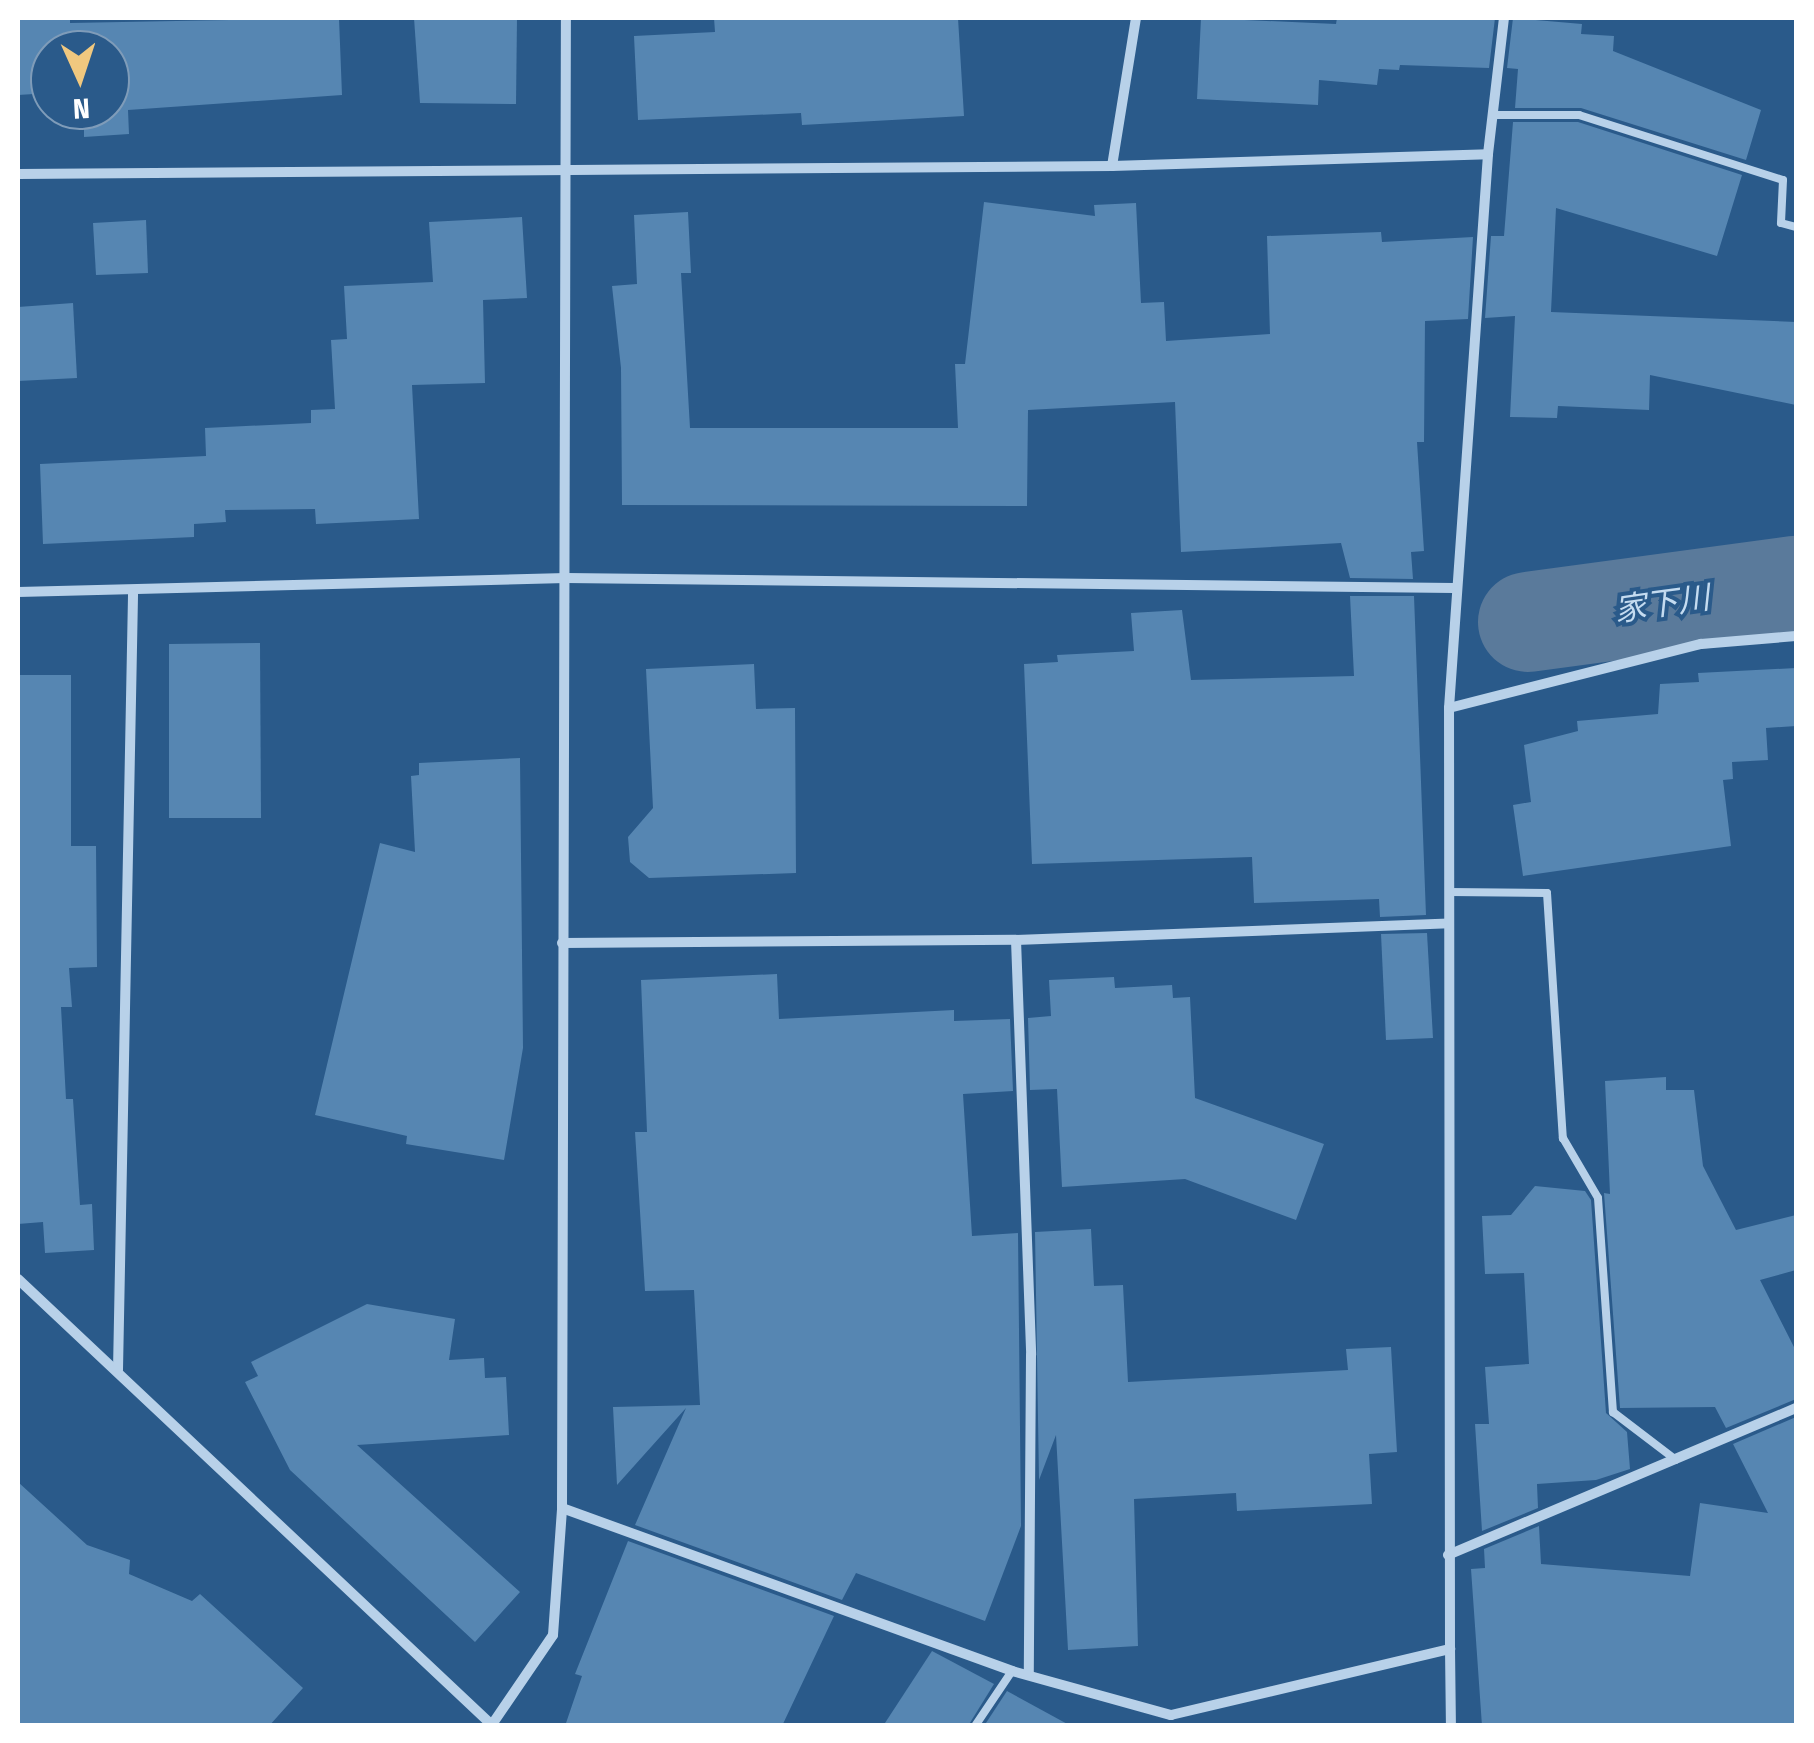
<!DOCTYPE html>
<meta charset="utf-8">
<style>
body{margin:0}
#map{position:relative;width:1814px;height:1743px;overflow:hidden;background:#2a5a8a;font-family:"Fira Sans Condensed","Noto Sans JP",sans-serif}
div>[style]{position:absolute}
.river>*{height:100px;margin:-50px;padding:0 50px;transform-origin:50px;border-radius:50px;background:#5a7a9b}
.building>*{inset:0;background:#5686b2}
.service>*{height:8px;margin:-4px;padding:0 4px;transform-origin:4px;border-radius:4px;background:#b8d1e9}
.minor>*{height:10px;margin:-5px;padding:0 5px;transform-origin:5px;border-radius:5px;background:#b8d1e9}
span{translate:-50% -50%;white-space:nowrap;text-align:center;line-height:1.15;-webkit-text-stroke:8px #2a5a8a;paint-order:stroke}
.water-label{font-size:32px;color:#c4dbf0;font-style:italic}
.frame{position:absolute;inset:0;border:20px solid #fff;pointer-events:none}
.north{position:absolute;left:30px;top:30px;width:100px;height:100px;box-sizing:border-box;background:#2a5a8a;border:2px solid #7f9cb9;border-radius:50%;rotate:177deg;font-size:28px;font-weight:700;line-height:40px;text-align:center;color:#fff}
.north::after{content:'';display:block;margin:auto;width:35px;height:45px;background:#f0c87f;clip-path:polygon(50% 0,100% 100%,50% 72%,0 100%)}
</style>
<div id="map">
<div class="river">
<i style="left:1528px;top:622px;width:270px;rotate:-7.7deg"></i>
</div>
<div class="building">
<i style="clip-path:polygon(18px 18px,70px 18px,70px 23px,339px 18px,342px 95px,128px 110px,129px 134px,84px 137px,84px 110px,110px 110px,110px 50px,50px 50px,50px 93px,18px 95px)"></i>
<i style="clip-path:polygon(414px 18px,517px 18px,516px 104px,420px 103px)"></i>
<i style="clip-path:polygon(714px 18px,958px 18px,964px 116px,802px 125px,801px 113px,638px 120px,634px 36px,715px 32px)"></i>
<i style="clip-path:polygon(1201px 18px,1336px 24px,1337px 18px,1495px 18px,1489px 68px,1400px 65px,1399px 70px,1379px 69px,1377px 85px,1319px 80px,1318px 105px,1197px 99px)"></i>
<i style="clip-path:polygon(1513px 18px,1582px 24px,1581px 34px,1614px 36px,1613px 51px,1761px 110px,1746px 160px,1581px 108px,1515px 108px,1518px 69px,1507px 68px)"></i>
<i style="clip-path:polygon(1513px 122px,1578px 122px,1742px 175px,1717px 256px,1556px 208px,1551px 312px,1796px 322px,1796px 405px,1650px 375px,1649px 410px,1558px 406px,1557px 418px,1510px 417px,1515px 316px,1485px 318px,1491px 236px,1504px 236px)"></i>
<i style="clip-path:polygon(984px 202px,1095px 216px,1094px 205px,1136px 203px,1141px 303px,1164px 302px,1166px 341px,1270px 334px,1267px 236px,1381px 232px,1382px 242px,1473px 237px,1468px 319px,1425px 321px,1424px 442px,1417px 442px,1424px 551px,1411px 552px,1413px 579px,1350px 578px,1341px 543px,1181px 552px,1175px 402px,1028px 410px,1027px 506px,622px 505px,621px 368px,612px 286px,637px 284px,634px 215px,688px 212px,691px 273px,681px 273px,690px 428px,958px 428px,955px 364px,965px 364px)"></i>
<i style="clip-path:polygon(522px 217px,527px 298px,483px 300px,485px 383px,412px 385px,419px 519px,316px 524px,315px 509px,225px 510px,226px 522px,194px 524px,194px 537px,43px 544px,40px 464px,206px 456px,205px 428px,311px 423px,311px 410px,335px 409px,331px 340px,347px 339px,344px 286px,433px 282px,429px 222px)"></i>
<i style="clip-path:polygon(146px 220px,148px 273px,96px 275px,93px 223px)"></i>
<i style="clip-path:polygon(73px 303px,77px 378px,18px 381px,18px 307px)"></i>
<i style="clip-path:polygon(1350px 596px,1414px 596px,1426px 915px,1380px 917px,1379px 899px,1254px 903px,1252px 857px,1032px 864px,1024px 664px,1058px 662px,1057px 655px,1134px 651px,1131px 613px,1182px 610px,1191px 680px,1354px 676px)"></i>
<i style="clip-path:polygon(260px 643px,261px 818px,169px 818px,169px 644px)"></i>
<i style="clip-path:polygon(754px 664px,756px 709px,795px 708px,796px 873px,649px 878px,630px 862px,628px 837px,653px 808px,646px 669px)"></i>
<i style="clip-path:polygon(1796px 668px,1796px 726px,1766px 728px,1768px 760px,1732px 762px,1733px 779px,1723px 780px,1731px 846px,1523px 876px,1513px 805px,1531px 802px,1524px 745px,1578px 731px,1577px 721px,1658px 714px,1660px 684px,1699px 682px,1698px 673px)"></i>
<i style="clip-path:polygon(18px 675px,71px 675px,71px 846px,96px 846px,97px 967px,69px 968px,72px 1007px,61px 1007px,66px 1099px,73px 1099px,80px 1205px,92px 1204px,94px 1250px,45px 1253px,43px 1222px,18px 1224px)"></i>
<i style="clip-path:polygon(520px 758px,523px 1048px,504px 1160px,406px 1144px,407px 1136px,315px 1115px,380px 843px,415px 852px,411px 776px,419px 775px,419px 763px)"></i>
<i style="clip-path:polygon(1427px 933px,1433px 1038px,1386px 1040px,1381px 934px)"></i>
<i style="clip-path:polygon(777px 974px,779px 1019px,954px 1010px,954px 1021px,1010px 1019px,1013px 1091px,963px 1094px,972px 1236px,1018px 1233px,1021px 1526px,985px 1621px,856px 1573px,842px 1600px,635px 1525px,686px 1408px,617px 1485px,613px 1407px,700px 1405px,694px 1290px,645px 1291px,635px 1132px,647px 1132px,641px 980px)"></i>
<i style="clip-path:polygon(1114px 977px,1115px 988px,1172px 985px,1173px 998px,1190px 997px,1195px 1098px,1324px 1144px,1296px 1220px,1185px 1179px,1062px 1187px,1057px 1089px,1030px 1090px,1028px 1018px,1051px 1016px,1049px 980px)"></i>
<i style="clip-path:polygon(1666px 1077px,1666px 1090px,1694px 1090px,1703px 1166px,1736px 1230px,1796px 1215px,1796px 1270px,1760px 1280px,1796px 1351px,1796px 1399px,1726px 1428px,1715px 1407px,1620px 1408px,1604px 1193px,1610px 1194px,1605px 1081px)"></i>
<i style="clip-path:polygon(1535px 1186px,1585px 1191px,1591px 1200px,1606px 1413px,1627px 1432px,1630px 1469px,1596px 1480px,1537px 1484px,1538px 1508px,1482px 1531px,1475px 1424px,1489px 1424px,1485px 1367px,1529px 1364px,1524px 1273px,1485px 1274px,1482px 1216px,1511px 1215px)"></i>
<i style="clip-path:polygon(1091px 1229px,1094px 1286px,1123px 1285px,1128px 1382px,1348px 1370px,1346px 1349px,1391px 1347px,1397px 1452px,1369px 1454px,1372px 1504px,1237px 1511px,1236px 1493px,1134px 1499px,1138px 1646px,1068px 1650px,1056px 1435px,1039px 1480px,1035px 1232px)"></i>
<i style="clip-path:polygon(367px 1304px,455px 1319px,449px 1360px,484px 1358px,485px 1378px,506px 1377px,509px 1435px,357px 1445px,520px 1592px,475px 1642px,290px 1470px,245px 1382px,258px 1376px,251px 1362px)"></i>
<i style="clip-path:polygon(1796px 1417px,1796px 1726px,1482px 1726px,1471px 1569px,1485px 1568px,1484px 1549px,1539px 1526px,1541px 1564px,1690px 1576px,1700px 1503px,1768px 1513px,1733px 1444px)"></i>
<i style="clip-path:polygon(18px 1482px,87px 1545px,130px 1560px,129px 1574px,192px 1601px,200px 1594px,303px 1688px,269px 1726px,18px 1726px)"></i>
<i style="clip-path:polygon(628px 1541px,834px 1616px,782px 1726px,565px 1726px,582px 1676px,575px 1674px)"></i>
<i style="clip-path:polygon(932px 1651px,994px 1684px,968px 1726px,883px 1726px)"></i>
<i style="clip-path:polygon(1007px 1691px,1071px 1726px,984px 1726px)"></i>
</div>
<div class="service">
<i style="left:1493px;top:115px;width:86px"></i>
<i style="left:1579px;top:115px;width:214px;rotate:17.7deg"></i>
<i style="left:1783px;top:180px;width:43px;rotate:92.7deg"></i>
<i style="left:1781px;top:223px;width:16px;rotate:15deg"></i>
<i style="left:1450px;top:892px;width:97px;rotate:0.6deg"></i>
<i style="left:1547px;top:893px;width:246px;rotate:86.3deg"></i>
<i style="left:1563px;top:1138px;width:69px;rotate:59.7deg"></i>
<i style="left:1598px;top:1198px;width:215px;rotate:86deg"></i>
<i style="left:1613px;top:1412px;width:79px;rotate:37.3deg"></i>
<i style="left:975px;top:1726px;width:66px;rotate:-56.1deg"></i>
</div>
<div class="minor">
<i style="left:1112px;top:166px;width:150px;rotate:-80.8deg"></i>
<i style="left:18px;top:174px;width:1094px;rotate:-0.42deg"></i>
<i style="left:1112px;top:166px;width:376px;rotate:-1.8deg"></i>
<i style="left:18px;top:592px;width:548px;rotate:-1.46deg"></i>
<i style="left:566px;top:578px;width:888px;rotate:0.65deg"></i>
<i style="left:1449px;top:708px;width:260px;rotate:-14.3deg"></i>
<i style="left:1701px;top:644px;width:95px;rotate:-4.8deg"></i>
<i style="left:1016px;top:940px;width:415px;rotate:87.9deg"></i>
<i style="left:1031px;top:1355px;width:317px;rotate:90.4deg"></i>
<i style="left:562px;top:943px;width:454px;rotate:-0.4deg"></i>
<i style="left:1016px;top:940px;width:433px;rotate:-2.2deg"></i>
<i style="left:18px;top:1279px;width:652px;rotate:43.26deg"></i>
<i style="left:118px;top:1370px;width:776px;rotate:-88.89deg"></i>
<i style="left:562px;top:1508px;width:479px;rotate:19.9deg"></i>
<i style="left:1012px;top:1671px;width:165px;rotate:15.5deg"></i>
<i style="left:1171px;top:1715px;width:287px;rotate:-13.3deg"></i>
<i style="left:1450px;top:1649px;width:77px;rotate:89.3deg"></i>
<i style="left:1448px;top:1555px;width:378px;rotate:-22.9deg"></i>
<i style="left:1450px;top:1649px;width:941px;rotate:-90.06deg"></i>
<i style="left:1449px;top:708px;width:555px;rotate:-85.97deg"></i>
<i style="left:1488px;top:154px;width:137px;rotate:-83.3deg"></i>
<i style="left:491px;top:1726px;width:110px;rotate:-55.7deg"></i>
<i style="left:553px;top:1635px;width:127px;rotate:-85.9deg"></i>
<i style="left:562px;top:1508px;width:1490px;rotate:-89.85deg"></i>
</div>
<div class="water-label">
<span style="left:1662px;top:604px;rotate:-8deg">家下川</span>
</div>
<div class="frame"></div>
<div class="north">N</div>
</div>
